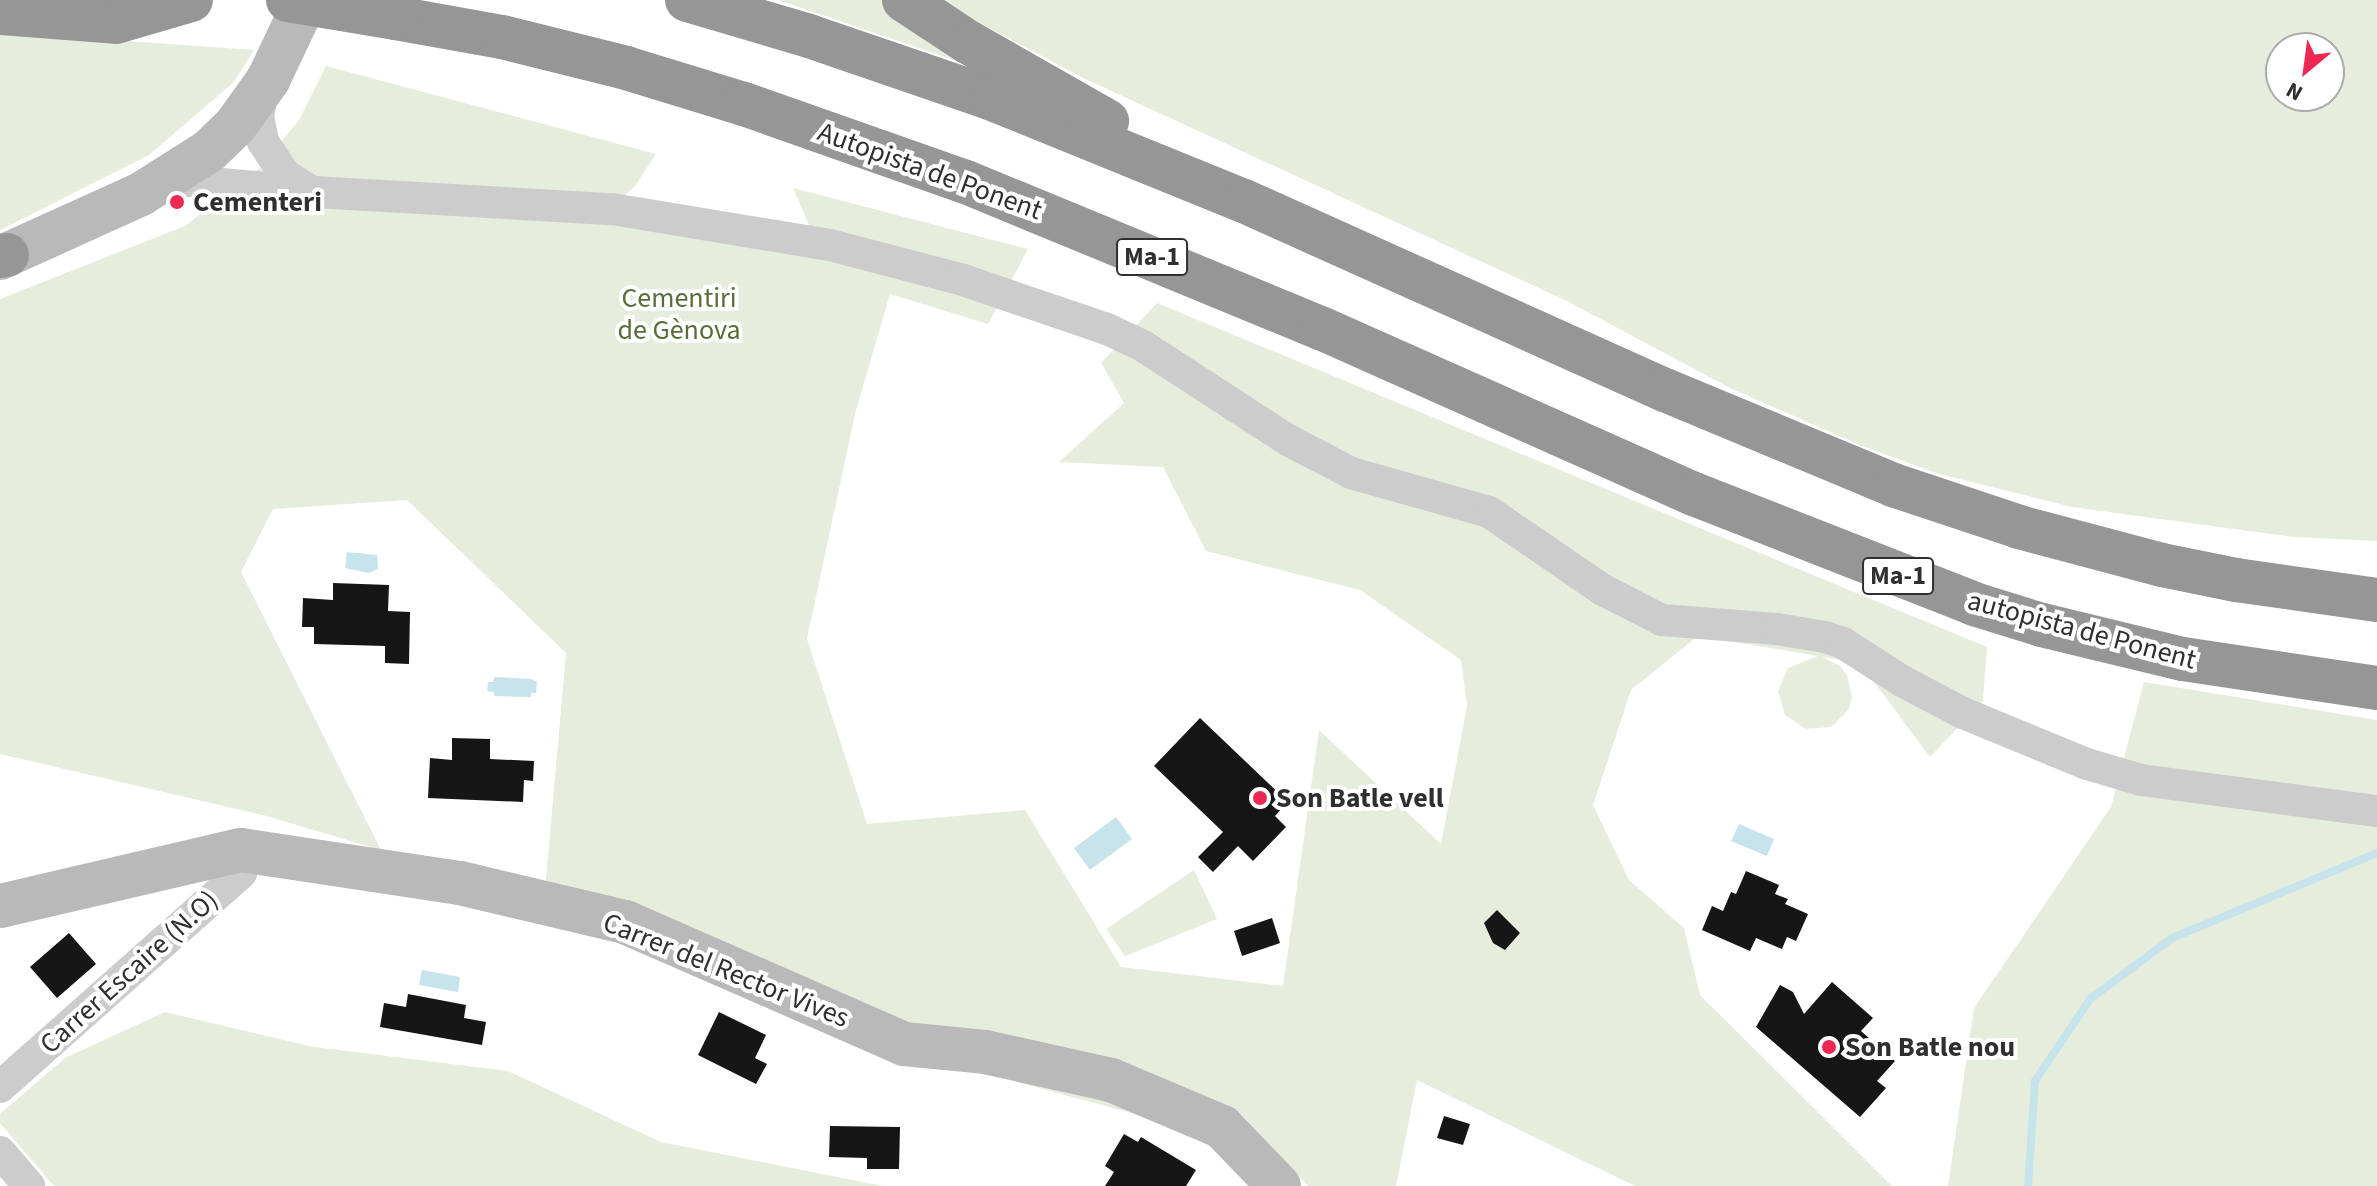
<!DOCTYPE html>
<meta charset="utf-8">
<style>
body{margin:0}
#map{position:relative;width:2377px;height:1186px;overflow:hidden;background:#fff;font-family:"Source Sans 3",sans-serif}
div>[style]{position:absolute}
.green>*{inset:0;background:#e7eddc}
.water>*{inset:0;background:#c7e4ed}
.stream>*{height:8px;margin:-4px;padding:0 4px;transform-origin:4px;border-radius:4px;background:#c7e4ed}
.building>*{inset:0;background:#161616}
.street>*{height:32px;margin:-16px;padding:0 16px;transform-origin:16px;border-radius:16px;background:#ccc}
.secondary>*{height:44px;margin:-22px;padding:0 22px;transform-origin:22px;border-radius:22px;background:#b9b9b9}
.highway>*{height:44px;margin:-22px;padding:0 22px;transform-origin:22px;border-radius:22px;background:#969696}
.highway-bridge>*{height:44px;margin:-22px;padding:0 22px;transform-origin:22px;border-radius:22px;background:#969696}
.dots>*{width:22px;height:22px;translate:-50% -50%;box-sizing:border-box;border:4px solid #fff;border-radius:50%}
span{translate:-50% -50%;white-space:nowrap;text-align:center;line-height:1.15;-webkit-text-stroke:8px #fff;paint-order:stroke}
.shield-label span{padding:2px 6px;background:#fff;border:2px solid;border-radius:6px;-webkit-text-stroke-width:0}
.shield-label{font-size:26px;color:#2f2f2f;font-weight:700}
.street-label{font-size:28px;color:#2f2f2f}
.poi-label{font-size:28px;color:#2f2f2f;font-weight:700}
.left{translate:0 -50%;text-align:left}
.park-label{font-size:28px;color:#596d3a}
.north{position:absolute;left:2265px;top:32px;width:80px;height:80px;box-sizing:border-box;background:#fff;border:2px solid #acacac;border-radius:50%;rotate:209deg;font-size:22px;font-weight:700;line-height:32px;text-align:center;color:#2f2f2f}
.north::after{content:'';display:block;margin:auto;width:28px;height:36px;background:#ed2953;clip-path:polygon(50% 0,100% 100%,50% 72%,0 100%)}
</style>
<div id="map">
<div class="green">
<i style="clip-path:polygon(778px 0,880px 0,902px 18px,1004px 77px)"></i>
<i style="clip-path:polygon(evenodd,937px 0,2377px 0,2377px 541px,2293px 537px,2072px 507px,1939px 474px,1862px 446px,1730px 388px,1567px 301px,1081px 77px,937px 0,2281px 48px,2329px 48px,2329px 96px,2281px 96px,2281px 48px)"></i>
<i style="clip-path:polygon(0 32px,254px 50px,234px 82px,149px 155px,0 230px)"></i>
<i style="clip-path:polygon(326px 66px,656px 154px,635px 186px,602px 216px,810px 227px,793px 188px,1028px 249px,988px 324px,890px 294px,855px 414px,807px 639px,867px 824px,1025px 810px,1121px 967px,1283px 986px,1319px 730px,1441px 844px,1467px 706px,1461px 660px,1360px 590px,1206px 551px,1163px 467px,1059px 462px,1124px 403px,1101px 363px,1157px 303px,1987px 647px,1983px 701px,1930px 757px,1860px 663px,1823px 657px,1840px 666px,1847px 675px,1852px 697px,1849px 709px,1831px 727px,1806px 729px,1785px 715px,1778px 691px,1788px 668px,1818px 656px,1698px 636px,1631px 690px,1593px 805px,1629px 880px,1684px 928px,1700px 995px,1892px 1186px,1635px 1186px,1417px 1080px,1396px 1186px,1308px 1186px,1276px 1152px,891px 1048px,543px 913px,566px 653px,407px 500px,273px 509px,241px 572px,381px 850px,263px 815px,0 754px,0 299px,185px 226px,261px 167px,299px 120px)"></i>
<i style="clip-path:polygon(2144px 682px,2377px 720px,2377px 1186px,1948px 1186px,1974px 1008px,2111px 807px)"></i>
<i style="clip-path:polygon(1194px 870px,1217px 919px,1125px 956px,1106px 929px)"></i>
<i style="clip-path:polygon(165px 1012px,314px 1047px,508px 1071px,661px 1142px,883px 1186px,54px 1186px,0 1123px,0 1114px,65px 1058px)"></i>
</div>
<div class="water">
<i style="clip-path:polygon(347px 552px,377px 555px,378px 569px,369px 573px,345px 568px)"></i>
<i style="clip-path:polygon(494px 677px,531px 679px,537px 682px,536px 693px,531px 693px,531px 697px,494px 696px,494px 692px,487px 691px,488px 682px,493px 682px)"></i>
<i style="clip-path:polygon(1116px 817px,1132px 839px,1090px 870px,1074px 848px)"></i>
<i style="clip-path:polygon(1739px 824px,1774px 839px,1767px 856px,1731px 841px)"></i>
<i style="clip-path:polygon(422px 970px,460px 977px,458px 992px,419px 985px)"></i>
</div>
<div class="stream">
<i style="left:2028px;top:1186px;width:105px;rotate:-86.2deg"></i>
<i style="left:2035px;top:1081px;width:99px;rotate:-56.1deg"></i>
<i style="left:2090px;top:999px;width:102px;rotate:-36.6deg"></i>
<i style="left:2172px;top:938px;width:222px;rotate:-22.5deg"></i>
</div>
<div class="building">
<i style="clip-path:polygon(333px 583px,389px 585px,388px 611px,410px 612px,409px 664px,385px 663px,385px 646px,314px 644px,314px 627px,302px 627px,303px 598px,333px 600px)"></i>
<i style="clip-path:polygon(1200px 718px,1288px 802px,1275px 816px,1286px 827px,1253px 861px,1238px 846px,1213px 872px,1198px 857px,1223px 832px,1154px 766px)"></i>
<i style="clip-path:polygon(452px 738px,490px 739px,490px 759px,534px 761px,533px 781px,524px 780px,523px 802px,428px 798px,430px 758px,452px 760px)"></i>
<i style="clip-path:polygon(1746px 871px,1779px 885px,1775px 894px,1788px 899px,1785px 904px,1808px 914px,1796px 941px,1787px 937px,1782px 949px,1756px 938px,1750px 951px,1702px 930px,1712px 906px,1723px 911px,1731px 892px,1736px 894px)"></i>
<i style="clip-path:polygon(1497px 910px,1520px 933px,1505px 950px,1493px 943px,1484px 923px)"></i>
<i style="clip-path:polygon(1272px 918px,1280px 943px,1242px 956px,1234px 931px)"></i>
<i style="clip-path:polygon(69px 933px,96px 964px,57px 998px,30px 967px)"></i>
<i style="clip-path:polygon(1832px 982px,1873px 1018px,1861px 1031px,1895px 1061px,1877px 1081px,1886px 1088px,1860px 1117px,1756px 1027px,1780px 985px,1793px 992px,1804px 1014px)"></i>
<i style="clip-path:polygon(408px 994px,466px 1005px,464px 1018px,486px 1022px,482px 1045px,380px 1027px,384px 1003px,406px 1007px)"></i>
<i style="clip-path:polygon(719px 1012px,766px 1035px,755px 1058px,767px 1064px,756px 1084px,698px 1055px)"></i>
<i style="clip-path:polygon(1444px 1116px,1470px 1124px,1463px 1145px,1437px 1138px)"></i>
<i style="clip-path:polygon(830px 1126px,900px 1127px,899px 1169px,867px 1169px,867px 1158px,829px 1157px)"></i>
<i style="clip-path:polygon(1124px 1134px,1138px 1142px,1141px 1137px,1196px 1170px,1186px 1186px,1105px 1186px,1114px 1172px,1105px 1166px)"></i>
</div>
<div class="street">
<i style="left:263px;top:89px;width:27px;rotate:100deg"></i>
<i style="left:258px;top:116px;width:26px;rotate:79deg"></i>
<i style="left:263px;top:142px;width:40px;rotate:56deg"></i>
<i style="left:285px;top:175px;width:31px;rotate:32deg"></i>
<i style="left:167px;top:179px;width:148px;rotate:5.1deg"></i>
<i style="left:314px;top:192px;width:298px;rotate:3.3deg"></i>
<i style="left:612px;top:209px;width:221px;rotate:9.4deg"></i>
<i style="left:830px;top:245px;width:138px;rotate:14.7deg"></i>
<i style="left:963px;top:280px;width:152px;rotate:18.8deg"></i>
<i style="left:1107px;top:329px;width:40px;rotate:25deg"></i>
<i style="left:1143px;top:346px;width:173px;rotate:33deg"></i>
<i style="left:1288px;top:440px;width:71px;rotate:27.6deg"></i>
<i style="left:1351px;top:473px;width:143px;rotate:15.8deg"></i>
<i style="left:1489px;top:512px;width:138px;rotate:34.4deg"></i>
<i style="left:1603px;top:590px;width:66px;rotate:27deg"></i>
<i style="left:1662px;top:620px;width:115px;rotate:4.5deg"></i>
<i style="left:1777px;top:629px;width:49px;rotate:9.5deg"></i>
<i style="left:1825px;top:637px;width:19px;rotate:18deg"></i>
<i style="left:1843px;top:643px;width:70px;rotate:32.8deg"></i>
<i style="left:1902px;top:681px;width:69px;rotate:27.7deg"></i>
<i style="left:1963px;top:713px;width:134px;rotate:22.4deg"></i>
<i style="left:2087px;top:764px;width:56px;rotate:16.5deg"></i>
<i style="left:2141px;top:780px;width:238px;rotate:7.5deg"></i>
<i style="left:0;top:1087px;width:322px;rotate:-41.6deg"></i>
<i style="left:241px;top:873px;width:10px;rotate:-73deg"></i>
<i style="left:244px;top:863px;width:13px;rotate:-103deg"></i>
<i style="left:0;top:1152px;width:45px;rotate:49.5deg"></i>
</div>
<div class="secondary">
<i style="left:0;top:258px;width:155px;rotate:-24.4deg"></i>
<i style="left:141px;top:194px;width:80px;rotate:-32.3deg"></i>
<i style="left:209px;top:151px;width:36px;rotate:-44deg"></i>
<i style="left:235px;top:126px;width:57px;rotate:-54.3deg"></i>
<i style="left:268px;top:80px;width:89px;rotate:-64.6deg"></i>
<i style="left:0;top:906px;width:247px;rotate:-13.1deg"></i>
<i style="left:241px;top:850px;width:221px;rotate:8.6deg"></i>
<i style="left:460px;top:883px;width:170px;rotate:13.3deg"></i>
<i style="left:625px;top:922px;width:305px;rotate:23.6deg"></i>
<i style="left:904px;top:1044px;width:81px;rotate:5.6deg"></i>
<i style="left:985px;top:1052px;width:129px;rotate:12.5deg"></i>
<i style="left:1111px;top:1080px;width:121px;rotate:22.9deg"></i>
<i style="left:1222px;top:1127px;width:82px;rotate:46deg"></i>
</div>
<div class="highway">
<i style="left:687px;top:0;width:127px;rotate:16.4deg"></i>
<i style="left:809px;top:36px;width:191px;rotate:18.9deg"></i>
<i style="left:990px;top:98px;width:274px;rotate:22.1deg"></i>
<i style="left:1244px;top:201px;width:461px;rotate:24.2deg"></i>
<i style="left:1665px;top:390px;width:247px;rotate:22.6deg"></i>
<i style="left:1893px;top:485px;width:133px;rotate:18.4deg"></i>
<i style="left:2019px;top:527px;width:148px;rotate:14.9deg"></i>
<i style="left:2162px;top:565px;width:76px;rotate:11.5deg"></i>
<i style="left:2236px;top:580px;width:142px;rotate:8.1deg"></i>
<i style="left:904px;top:0;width:77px;rotate:33.3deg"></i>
<i style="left:968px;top:42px;width:160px;rotate:29.6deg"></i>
<i style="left:0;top:13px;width:116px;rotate:4.4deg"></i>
<i style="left:116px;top:22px;width:78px;rotate:-16.3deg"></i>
<i style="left:396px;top:18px;width:108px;rotate:10.2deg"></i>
<i style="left:502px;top:37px;width:128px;rotate:14deg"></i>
<i style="left:626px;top:68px;width:123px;rotate:17deg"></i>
<i style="left:744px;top:104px;width:235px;rotate:19.4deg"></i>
<i style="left:966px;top:182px;width:386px;rotate:22.4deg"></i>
<i style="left:1323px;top:329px;width:406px;rotate:24deg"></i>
<i style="left:1694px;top:494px;width:301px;rotate:21.4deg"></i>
<i style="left:1974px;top:604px;width:71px;rotate:17.2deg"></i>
<i style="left:2042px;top:625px;width:145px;rotate:13.6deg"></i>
<i style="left:2183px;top:659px;width:196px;rotate:8.5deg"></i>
<i style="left:0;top:256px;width:7px;rotate:-8deg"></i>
</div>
<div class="highway-bridge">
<i style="left:288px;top:0;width:109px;rotate:9.5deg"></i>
</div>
<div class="dots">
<i style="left:177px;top:202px;background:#ed2953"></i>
<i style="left:1260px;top:798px;background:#ed2953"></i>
<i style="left:1829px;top:1047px;background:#ed2953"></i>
</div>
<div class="shield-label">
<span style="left:1152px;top:257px">Ma-1</span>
<span style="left:1898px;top:576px">Ma-1</span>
</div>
<div class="street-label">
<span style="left:930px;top:171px;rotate:20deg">Autopista de Ponent</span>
<span style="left:2082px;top:630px;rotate:15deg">autopista de Ponent</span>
<span style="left:726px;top:970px;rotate:22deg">Carrer del Rector Vives</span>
<span style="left:129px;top:972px;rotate:-42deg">Carrer Escaire (N.O)</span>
</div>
<div class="poi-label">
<span class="left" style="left:193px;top:202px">Cementeri</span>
<span class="left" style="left:1276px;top:798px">Son Batle vell</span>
<span class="left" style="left:1845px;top:1047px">Son Batle nou</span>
</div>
<div class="park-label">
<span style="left:679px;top:314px">Cementiri<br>de Gènova</span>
</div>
<div class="north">N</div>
</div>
